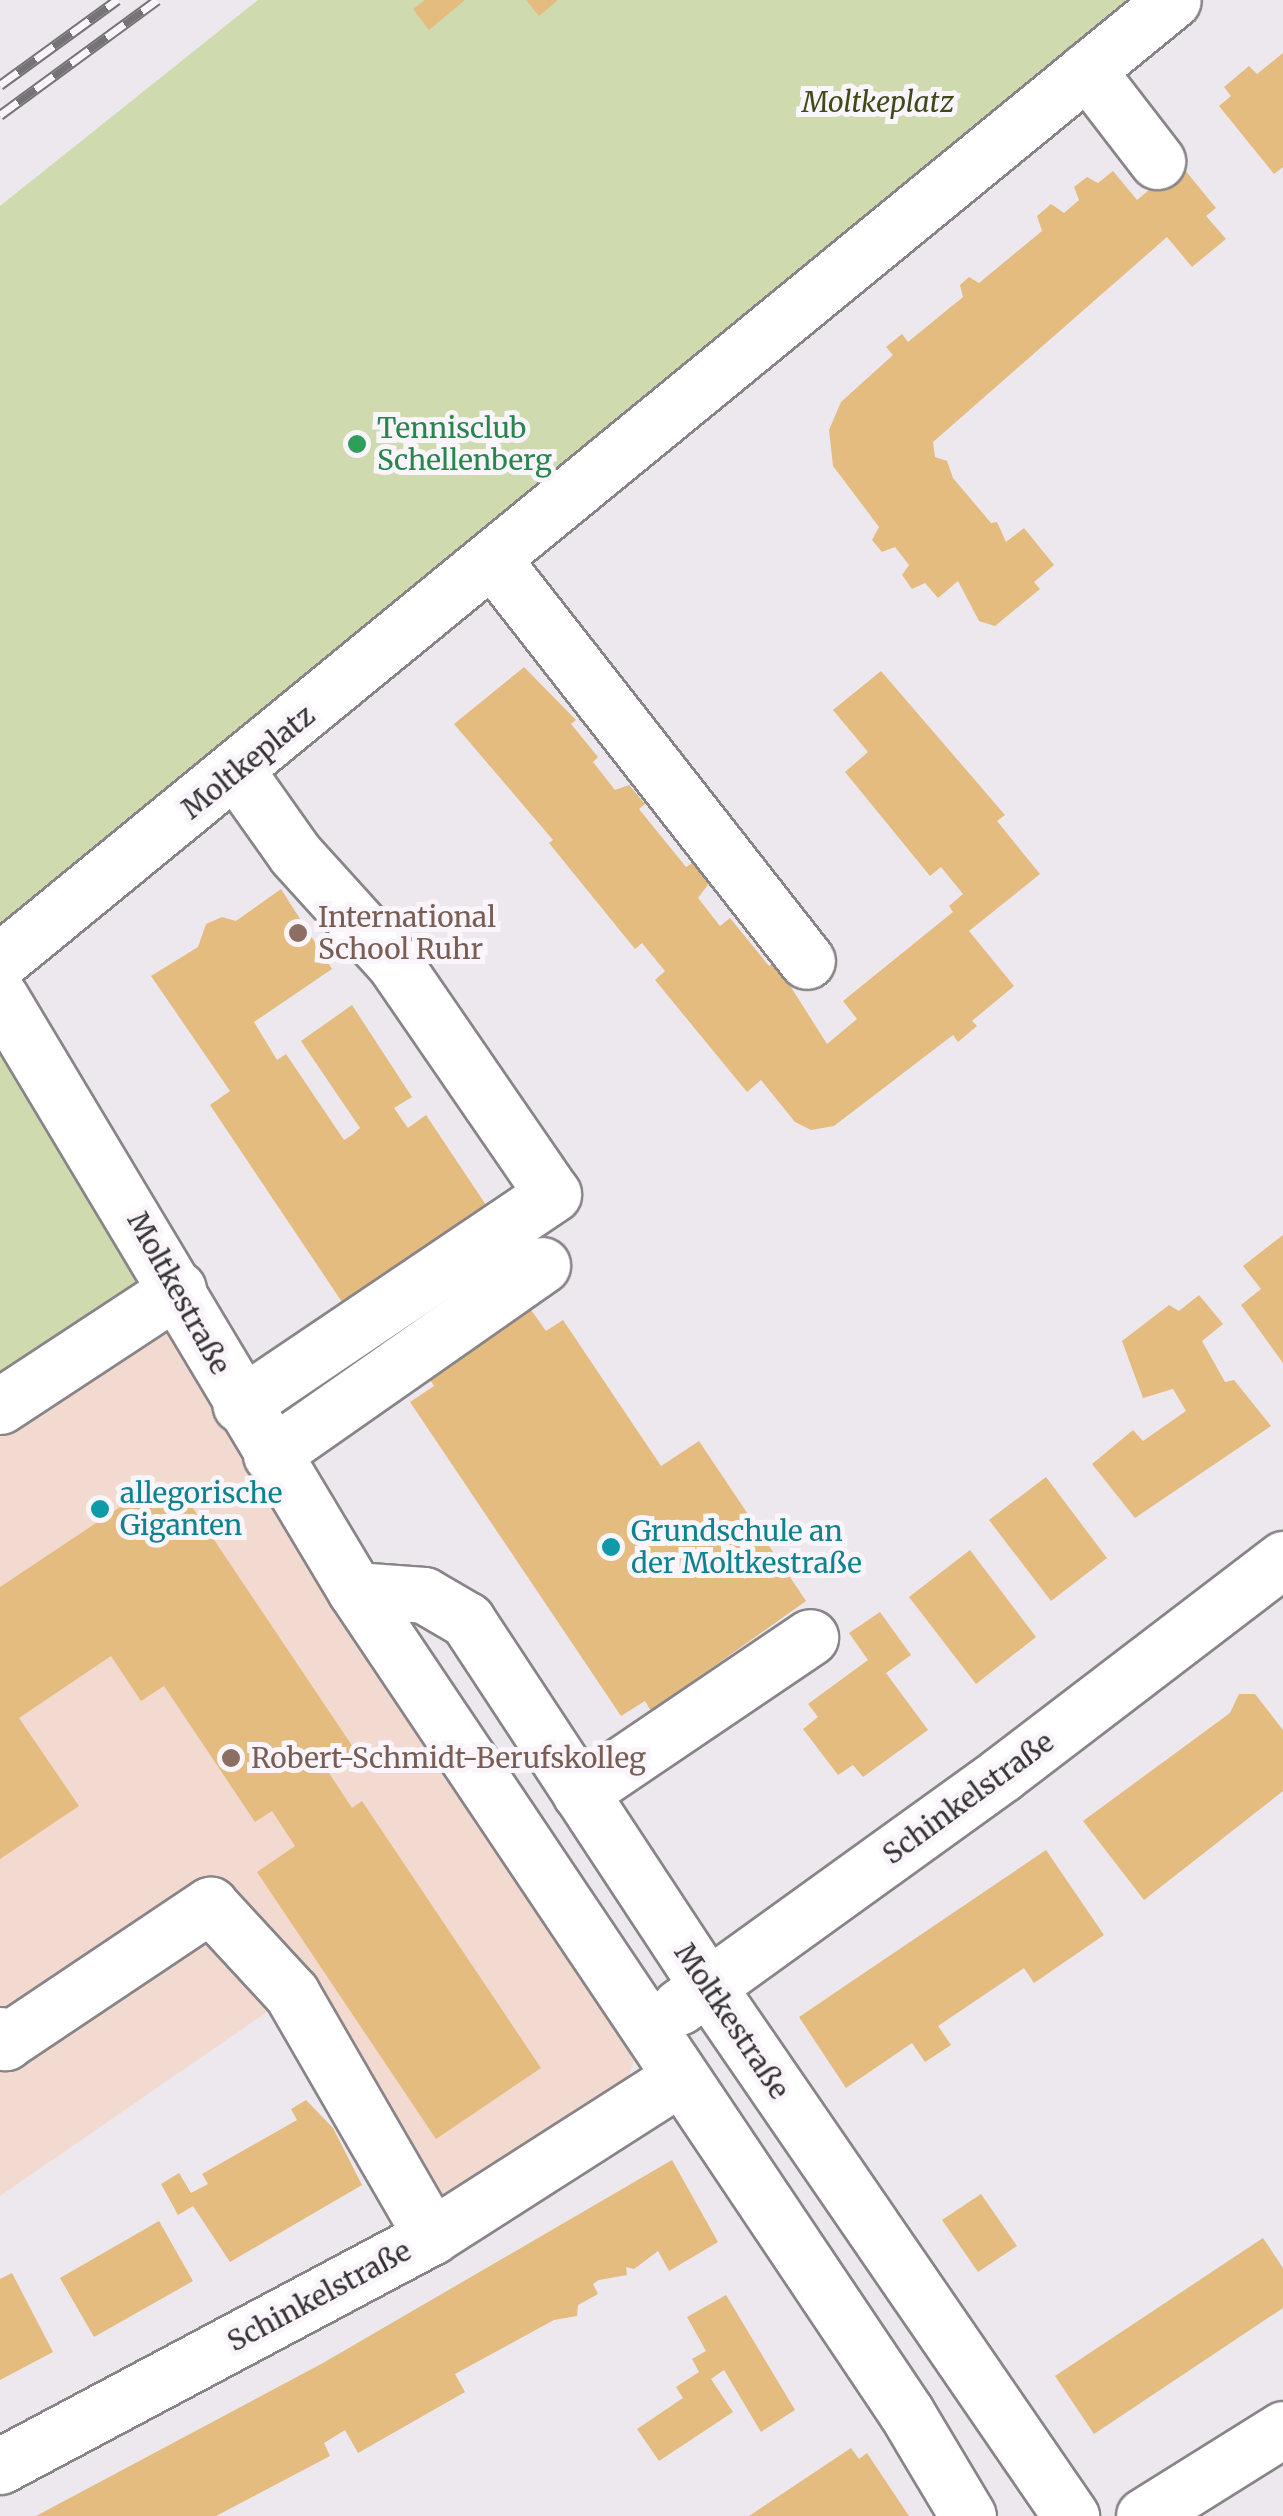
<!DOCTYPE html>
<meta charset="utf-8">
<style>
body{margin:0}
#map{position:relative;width:1283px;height:2516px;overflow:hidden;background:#ece8ed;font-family:Merriweather,serif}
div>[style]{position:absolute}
.education>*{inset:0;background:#f2dad0}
.green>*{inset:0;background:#cfdaaf}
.building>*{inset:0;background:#e4bc7f}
.roads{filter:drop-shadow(2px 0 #888488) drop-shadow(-2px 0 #888488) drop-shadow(0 2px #888488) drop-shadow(0 -2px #888488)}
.minor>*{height:55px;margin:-27.5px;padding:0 27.5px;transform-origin:27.5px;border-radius:27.5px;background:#fff}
.rail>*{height:11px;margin-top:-5.5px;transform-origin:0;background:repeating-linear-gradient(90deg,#faf5fa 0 22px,#767376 0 44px);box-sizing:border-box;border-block:2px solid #767376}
.dots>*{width:28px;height:28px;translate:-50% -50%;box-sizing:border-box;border:5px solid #faf5fa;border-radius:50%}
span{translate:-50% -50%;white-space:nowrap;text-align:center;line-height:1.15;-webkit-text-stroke:10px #faf5fa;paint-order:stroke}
.park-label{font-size:28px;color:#404a19;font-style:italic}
.leisure-label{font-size:28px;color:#27864d}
.left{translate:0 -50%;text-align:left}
.street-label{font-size:28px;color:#353335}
.education-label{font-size:28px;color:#785e54}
.culture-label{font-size:28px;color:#0d838f}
</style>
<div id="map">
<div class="education">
<i style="clip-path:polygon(177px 1294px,643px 2032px,621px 2100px,417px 2240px,283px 2001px,0 2196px,0 1410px)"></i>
</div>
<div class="green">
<i style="clip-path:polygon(258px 0,1156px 0,0 958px,0 206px)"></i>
<i style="clip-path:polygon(0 1003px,173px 1288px,0 1403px)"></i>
</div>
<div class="building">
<i style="clip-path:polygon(425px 0,465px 0,429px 30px,413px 9px)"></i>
<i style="clip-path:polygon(526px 0,558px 0,539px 16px)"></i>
<i style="clip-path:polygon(1283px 53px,1283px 167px,1274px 174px,1219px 106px,1231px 96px,1224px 87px,1249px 66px,1257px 74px)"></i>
<i style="clip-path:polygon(1180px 164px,1216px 208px,1206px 216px,1226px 239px,1192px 267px,1167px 237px,933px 442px,935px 457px,947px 461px,953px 478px,991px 523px,997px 522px,1006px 542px,1024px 528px,1054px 565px,1034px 582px,1040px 589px,995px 626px,979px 621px,958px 581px,938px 598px,925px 583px,912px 589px,902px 575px,909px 565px,895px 547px,882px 552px,872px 540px,879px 527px,833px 466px,829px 430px,841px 402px,893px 355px,886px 347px,902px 334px,908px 342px,963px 297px,960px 285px,969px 277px,979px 283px,1042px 231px,1037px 216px,1051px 204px,1064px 213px,1079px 200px,1074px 187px,1087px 177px,1098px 183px,1113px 171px,1137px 200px)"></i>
<i style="clip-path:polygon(524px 667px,576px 720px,571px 724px,598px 757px,593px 762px,615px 790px,629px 785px,645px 804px,639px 809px,686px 867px,694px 862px,710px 882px,698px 898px,720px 926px,730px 918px,769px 966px,775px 962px,827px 1044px,857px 1019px,843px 1001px,953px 912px,949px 906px,963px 894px,941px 867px,930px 876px,845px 772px,868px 752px,833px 710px,881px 671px,1005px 815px,997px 821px,1040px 874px,969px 931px,1014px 986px,972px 1021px,977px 1026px,958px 1042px,953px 1035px,834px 1126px,811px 1130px,795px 1122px,761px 1080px,747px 1092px,655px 980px,665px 971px,642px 943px,635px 949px,549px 843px,553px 840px,454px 724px)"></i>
<i style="clip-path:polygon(281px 889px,332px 969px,254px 1022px,277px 1060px,286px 1054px,344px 1140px,352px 1135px,360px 1128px,301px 1041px,352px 1005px,412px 1097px,394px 1108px,408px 1128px,426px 1115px,488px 1208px,344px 1305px,210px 1105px,230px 1091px,151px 976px,198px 947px,206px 924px,222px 917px,236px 921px)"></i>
<i style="clip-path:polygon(1283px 1235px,1283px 1363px,1241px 1305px,1261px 1289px,1243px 1266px)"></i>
<i style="clip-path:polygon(1199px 1295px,1223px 1324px,1202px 1341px,1225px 1382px,1234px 1380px,1271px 1426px,1135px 1518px,1092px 1464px,1133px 1430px,1143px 1441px,1186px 1411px,1173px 1389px,1143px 1398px,1122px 1341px,1169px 1305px,1179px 1311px)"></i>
<i style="clip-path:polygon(529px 1307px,546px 1331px,563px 1320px,661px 1466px,699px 1441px,806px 1601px,651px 1711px,645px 1701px,621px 1716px,410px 1402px,434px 1386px,427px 1375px)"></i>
<i style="clip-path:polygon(1046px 1477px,1107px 1558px,1051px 1601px,989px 1520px)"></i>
<i style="clip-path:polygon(156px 1483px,171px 1504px,184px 1495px,357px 1753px,329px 1773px,352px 1808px,362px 1801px,541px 2068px,436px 2139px,257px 1872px,295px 1846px,272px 1811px,255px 1822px,164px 1686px,141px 1701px,111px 1656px,19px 1718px,79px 1806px,0 1859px,0 1587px)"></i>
<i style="clip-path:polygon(970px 1550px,1036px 1637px,976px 1684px,909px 1597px)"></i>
<i style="clip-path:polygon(880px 1612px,911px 1655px,886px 1673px,928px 1730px,863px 1777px,853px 1765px,838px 1775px,803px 1729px,818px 1717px,808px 1704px,868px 1660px,849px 1633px)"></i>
<i style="clip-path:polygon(1239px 1694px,1255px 1694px,1283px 1730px,1283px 1791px,1144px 1900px,1083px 1821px,1230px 1713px)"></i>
<i style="clip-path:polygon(1046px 1850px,1104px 1935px,1034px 1983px,1024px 1968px,938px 2026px,951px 2045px,925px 2062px,912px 2043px,846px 2088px,799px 2017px)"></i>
<i style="clip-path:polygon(306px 2100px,333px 2128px,362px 2185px,230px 2262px,193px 2206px,178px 2215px,161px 2184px,179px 2173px,191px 2193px,208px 2184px,202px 2174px,297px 2120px,291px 2109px)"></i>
<i style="clip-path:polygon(672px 2160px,718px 2242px,669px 2271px,658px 2251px,634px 2269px,626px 2267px,627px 2275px,599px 2280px,593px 2284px,598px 2294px,578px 2305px,577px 2316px,554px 2320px,455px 2374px,465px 2392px,358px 2453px,345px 2430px,324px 2443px,330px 2456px,216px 2516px,36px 2516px,323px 2363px)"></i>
<i style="clip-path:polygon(981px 2194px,1017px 2246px,978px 2272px,942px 2220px)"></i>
<i style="clip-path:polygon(159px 2221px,193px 2281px,94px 2337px,60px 2278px)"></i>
<i style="clip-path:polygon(1263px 2238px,1283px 2268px,1283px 2308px,1094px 2434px,1055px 2376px)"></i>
<i style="clip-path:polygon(12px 2273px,53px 2352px,0 2380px,0 2279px)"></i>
<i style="clip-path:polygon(726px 2295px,795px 2410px,761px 2432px,724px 2370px,711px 2379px,733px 2412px,659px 2461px,637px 2429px,683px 2398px,676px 2387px,699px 2372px,692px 2359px,706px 2351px,687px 2317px)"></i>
<i style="clip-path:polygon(851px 2448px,859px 2459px,867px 2453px,909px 2516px,749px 2516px)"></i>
</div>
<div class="roads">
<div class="minor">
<i style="left:1087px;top:70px;width:115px;rotate:52.4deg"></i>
<i style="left:493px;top:560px;width:509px;rotate:51.94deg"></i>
<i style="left:237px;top:772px;width:100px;rotate:54.7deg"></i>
<i style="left:295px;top:854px;width:147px;rotate:47.8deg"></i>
<i style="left:394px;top:963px;width:280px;rotate:55.5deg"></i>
<i style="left:553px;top:1194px;width:377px;rotate:146deg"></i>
<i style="left:0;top:961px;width:1516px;rotate:-39.33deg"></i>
<i style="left:0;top:997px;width:691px;rotate:59.09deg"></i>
<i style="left:355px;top:1590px;width:990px;rotate:56.17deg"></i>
<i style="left:906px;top:2412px;width:121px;rotate:59.2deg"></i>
<i style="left:0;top:1406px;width:213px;rotate:-33.3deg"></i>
<i style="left:271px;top:1455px;width:331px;rotate:-35deg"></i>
<i style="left:355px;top:1590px;width:69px;rotate:4.1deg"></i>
<i style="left:424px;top:1595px;width:50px;rotate:30.2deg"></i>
<i style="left:467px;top:1620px;width:439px;rotate:56.7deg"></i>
<i style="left:708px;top:1987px;width:642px;rotate:55.54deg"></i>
<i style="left:580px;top:1793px;width:278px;rotate:-34.1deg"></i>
<i style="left:679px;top:2007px;width:398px;rotate:-35.8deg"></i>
<i style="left:1002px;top:1774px;width:354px;rotate:-37.4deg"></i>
<i style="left:0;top:2035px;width:9px;rotate:54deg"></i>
<i style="left:5px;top:2042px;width:247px;rotate:-33.8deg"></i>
<i style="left:210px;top:1905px;width:121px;rotate:47.3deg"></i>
<i style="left:292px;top:1994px;width:280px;rotate:60deg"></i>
<i style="left:0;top:2466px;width:489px;rotate:-28deg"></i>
<i style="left:432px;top:2236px;width:293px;rotate:-32.6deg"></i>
<i style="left:1144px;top:2516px;width:164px;rotate:-32deg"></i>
</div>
</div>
<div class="rail">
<i style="left:0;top:85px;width:145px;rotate:-36deg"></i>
<i style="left:0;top:115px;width:195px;rotate:-36.2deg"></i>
</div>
<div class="dots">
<i style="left:357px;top:444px;background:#2e9e5b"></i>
<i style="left:298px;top:933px;background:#8d6e63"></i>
<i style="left:100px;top:1509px;background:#0f9aa8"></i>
<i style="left:611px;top:1547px;background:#0f9aa8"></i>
<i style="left:231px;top:1758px;background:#8d6e63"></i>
</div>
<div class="park-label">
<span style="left:878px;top:102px">Moltkeplatz</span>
</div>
<div class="leisure-label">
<span class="left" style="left:377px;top:444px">Tennisclub<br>Schellenberg</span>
</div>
<div class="street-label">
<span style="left:248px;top:762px;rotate:-39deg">Moltkeplatz</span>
<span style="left:179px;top:1293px;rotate:61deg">Moltkestraße</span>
<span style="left:968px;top:1798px;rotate:-36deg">Schinkelstraße</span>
<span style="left:732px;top:2021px;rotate:56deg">Moltkestraße</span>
<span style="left:319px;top:2296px;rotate:-28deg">Schinkelstraße</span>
</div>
<div class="education-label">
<span class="left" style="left:318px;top:933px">International<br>School Ruhr</span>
<span class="left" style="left:251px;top:1758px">Robert-Schmidt-Berufskolleg</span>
</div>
<div class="culture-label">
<span class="left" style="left:120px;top:1509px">allegorische<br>Giganten</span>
<span class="left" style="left:631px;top:1547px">Grundschule an<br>der Moltkestraße</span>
</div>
</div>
